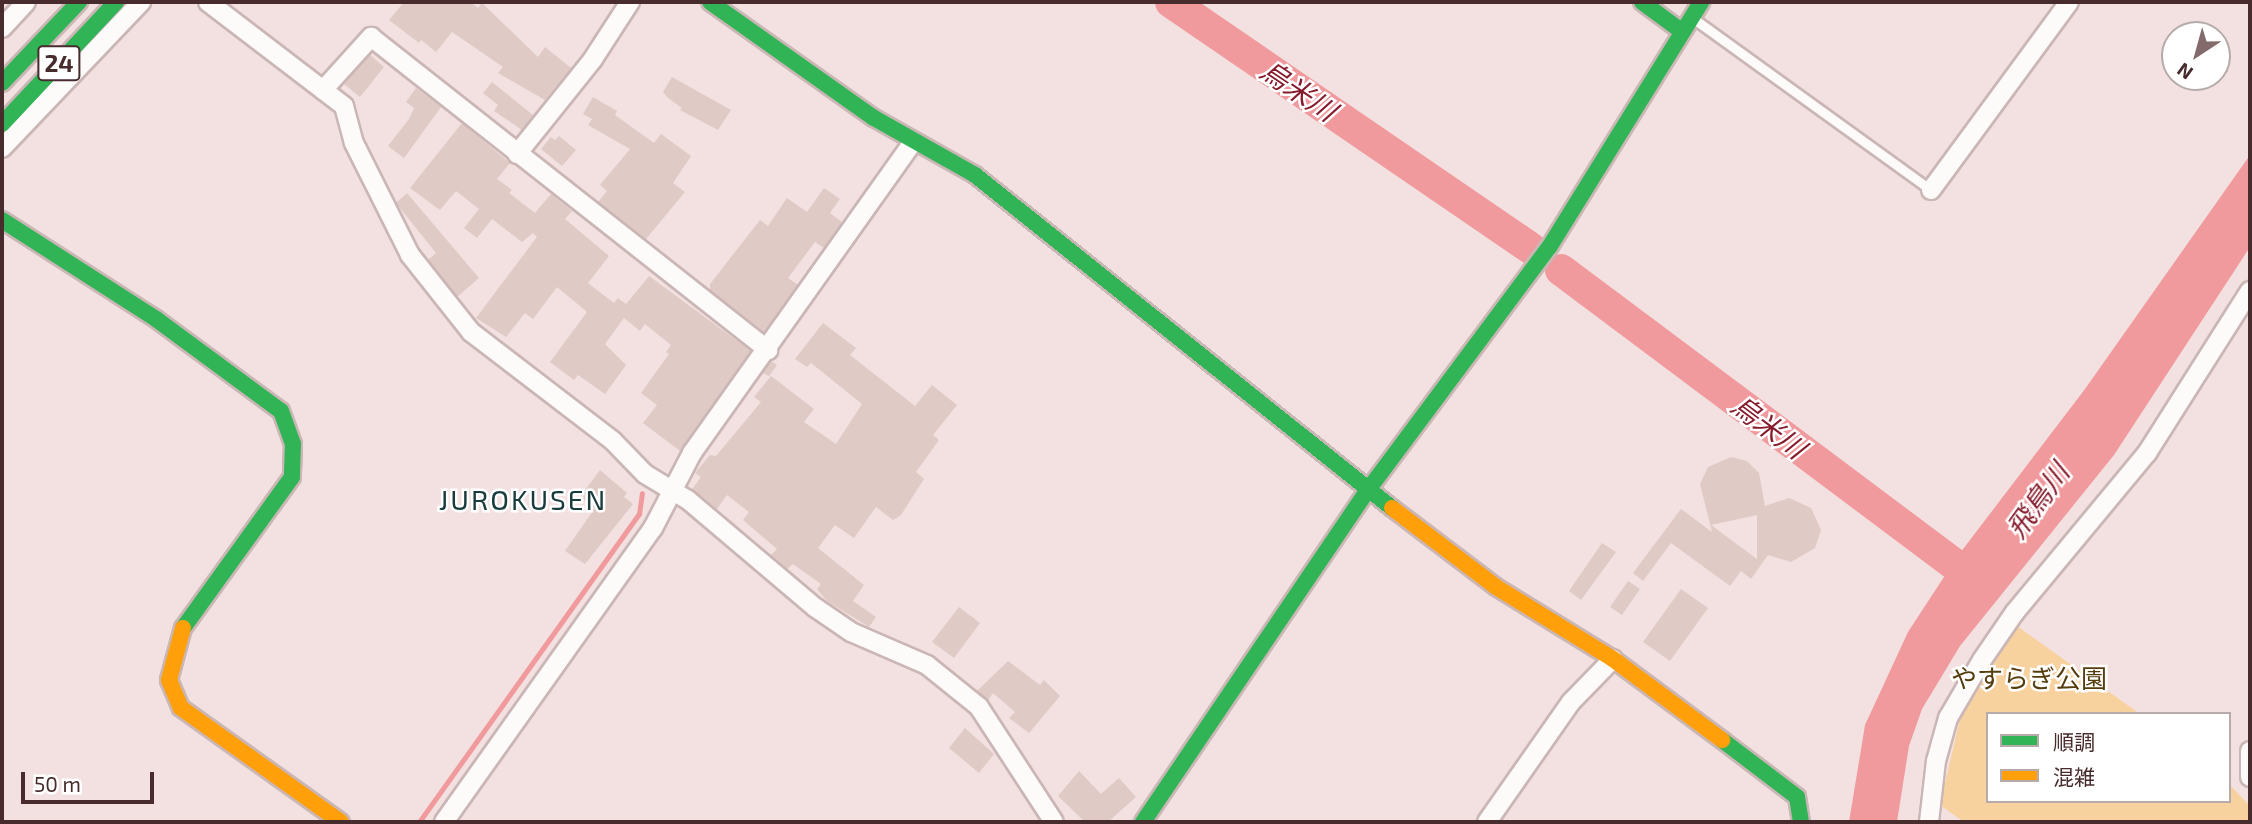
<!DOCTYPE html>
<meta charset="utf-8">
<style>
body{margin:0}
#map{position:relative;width:2252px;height:824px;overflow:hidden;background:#f2e1e0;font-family:"Exo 2","Noto Sans JP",sans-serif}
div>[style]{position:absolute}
.green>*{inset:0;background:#f8d29e}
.water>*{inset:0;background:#f19a9d}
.stream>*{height:5px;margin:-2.5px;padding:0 2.5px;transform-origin:2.5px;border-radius:2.5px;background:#f19a9d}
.river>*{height:32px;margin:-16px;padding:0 16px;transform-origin:16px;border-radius:16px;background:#f19a9d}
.building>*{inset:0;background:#dfcac5}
.roads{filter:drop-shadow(2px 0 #cab6b5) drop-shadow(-2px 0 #cab6b5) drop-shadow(0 2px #cab6b5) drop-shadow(0 -2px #cab6b5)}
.lane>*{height:9px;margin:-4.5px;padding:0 4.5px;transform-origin:4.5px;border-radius:4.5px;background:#fdfafa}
.street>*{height:18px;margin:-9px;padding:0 9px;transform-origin:9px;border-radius:9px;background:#fdfafa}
.fast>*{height:16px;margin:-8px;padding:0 8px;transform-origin:8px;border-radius:8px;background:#30b455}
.slow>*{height:16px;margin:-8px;padding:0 8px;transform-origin:8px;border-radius:8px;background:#ff9f0a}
span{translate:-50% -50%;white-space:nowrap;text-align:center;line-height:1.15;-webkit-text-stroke:5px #fff;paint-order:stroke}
.shield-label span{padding:2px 5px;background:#fff;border:2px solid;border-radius:5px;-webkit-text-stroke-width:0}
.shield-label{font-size:24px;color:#482b2c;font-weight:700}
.park-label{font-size:26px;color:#563d0e}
.water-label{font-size:28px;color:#861c2b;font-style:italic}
.neighbourhood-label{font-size:28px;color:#183b3c;letter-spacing:2px}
.frame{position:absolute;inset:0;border:4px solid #482b2c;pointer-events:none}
.legend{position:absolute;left:1986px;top:712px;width:245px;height:91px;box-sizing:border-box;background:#fff;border:2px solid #b6aaab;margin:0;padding:9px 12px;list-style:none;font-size:21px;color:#482b2c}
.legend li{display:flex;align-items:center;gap:14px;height:35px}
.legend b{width:35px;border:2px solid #b6aaab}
.north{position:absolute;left:2161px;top:21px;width:70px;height:70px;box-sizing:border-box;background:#fff;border:2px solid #b6aaab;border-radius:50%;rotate:216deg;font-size:19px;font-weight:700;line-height:28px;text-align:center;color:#482b2c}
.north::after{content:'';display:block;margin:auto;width:24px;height:32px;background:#846b6b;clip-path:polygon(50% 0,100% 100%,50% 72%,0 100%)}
.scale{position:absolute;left:21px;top:772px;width:133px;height:32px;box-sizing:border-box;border:4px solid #482b2c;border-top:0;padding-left:9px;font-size:21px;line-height:24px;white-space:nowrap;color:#482b2c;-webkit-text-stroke:5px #fff;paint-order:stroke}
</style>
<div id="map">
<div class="green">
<i style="clip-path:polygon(2017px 626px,2140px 714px,1988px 714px,1988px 801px,2229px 801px,2229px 784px,2250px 806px,2250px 822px,1964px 822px,1940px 805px,1960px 719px)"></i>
</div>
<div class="water">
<i style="clip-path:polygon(2250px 155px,2250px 247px,2114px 455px,1960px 646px,1922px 709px,1909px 746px,1897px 822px,1849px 822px,1865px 725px,1908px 632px,1957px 557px,2085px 389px)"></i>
</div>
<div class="stream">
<i style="left:419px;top:822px;width:379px;rotate:-54.5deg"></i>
<i style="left:639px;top:514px;width:21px;rotate:-82deg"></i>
</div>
<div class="river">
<i style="left:1171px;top:2px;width:437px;rotate:34.4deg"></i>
<i style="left:1561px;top:270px;width:521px;rotate:36.8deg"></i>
</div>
<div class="building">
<i style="clip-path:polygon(404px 2px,470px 2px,478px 8px,482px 3px,538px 57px,545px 47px,571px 68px,545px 100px,498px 73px,503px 67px,452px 32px,436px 52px,421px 40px,419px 43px,389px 20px)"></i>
<i style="clip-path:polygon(370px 55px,384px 67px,360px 97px,344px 84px)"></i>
<i style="clip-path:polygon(672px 77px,731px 110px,718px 130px,680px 110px,682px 108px,668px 98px,663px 92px)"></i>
<i style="clip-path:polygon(492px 82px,533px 115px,522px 130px,494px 111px,498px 105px,483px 93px)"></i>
<i style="clip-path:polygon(416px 88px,441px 107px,404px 158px,388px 146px,409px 119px,414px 108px,406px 102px)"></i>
<i style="clip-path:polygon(593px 97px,617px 111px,615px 115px,654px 143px,661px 134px,691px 156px,673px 183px,685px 192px,646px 239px,598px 202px,607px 191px,600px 185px,630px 149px,588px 125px,592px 119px,583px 114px)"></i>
<i style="clip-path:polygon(462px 123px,510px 163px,497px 179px,512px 190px,509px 193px,535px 213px,551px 194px,572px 211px,565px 219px,609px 256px,588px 283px,614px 303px,618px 298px,626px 304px,649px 276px,751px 351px,680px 451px,643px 423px,657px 405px,641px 393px,669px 354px,666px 352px,671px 345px,645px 324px,640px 331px,624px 318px,605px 344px,626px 365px,605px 394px,578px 375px,574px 380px,550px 362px,587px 312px,557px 287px,533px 319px,525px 313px,506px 337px,476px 318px,537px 237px,533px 233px,522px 242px,492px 219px,477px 238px,464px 228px,479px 209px,456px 191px,440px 210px,410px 188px)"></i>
<i style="clip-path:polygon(559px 136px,576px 150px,562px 166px,541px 149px,551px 137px,555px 140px)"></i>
<i style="clip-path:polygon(824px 188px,840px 199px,830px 213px,842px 222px,824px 248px,815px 242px,788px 278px,798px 285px,764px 332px,710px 290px,710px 284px,760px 220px,768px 226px,787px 198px,807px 212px)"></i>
<i style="clip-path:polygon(407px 193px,479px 278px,457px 297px,428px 260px,436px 253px,396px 203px)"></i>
<i style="clip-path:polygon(823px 323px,856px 348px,850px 355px,915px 406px,932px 385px,957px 405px,933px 435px,939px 440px,916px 472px,924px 479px,901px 515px,893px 520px,876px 507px,854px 538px,835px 525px,818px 548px,864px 585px,853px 601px,876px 617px,869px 627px,827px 601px,817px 589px,821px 584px,793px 564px,787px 569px,771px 555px,777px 549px,743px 520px,749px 512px,727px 495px,717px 509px,692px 489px,701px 477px,695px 473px,710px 455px,716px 456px,761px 402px,754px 397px,771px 376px,814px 409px,804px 422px,836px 444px,862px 404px,811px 363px,807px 367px,795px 359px)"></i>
<i style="clip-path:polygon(771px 361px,777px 365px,769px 376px,763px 373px)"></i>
<i style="clip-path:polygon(evenodd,1731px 457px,1747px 461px,1759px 473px,1765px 506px,1789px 498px,1811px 508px,1821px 530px,1815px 548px,1791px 562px,1768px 555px,1751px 579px,1741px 571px,1730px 586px,1671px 543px,1643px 581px,1633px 573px,1681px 509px,1712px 532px,1700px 484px,1708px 467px,1731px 457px,1757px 515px,1757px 559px,1711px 525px,1757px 515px)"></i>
<i style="clip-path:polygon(600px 470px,627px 493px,624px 497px,633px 504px,585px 564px,565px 551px,595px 508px,580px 497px)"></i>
<i style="clip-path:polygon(1602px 543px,1616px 552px,1581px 600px,1569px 591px)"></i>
<i style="clip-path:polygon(1628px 581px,1640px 589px,1622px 615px,1610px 607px)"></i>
<i style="clip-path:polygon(1681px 589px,1708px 608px,1670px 661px,1643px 642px)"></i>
<i style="clip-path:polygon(959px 607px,980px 623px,954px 658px,932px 642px)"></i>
<i style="clip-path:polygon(1008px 661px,1040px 685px,1044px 680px,1060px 696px,1029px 733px,1009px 718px,1015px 712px,993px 693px,988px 700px,977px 691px)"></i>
<i style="clip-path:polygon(965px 728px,994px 754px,979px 773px,949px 748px)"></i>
<i style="clip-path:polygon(1079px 771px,1101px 794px,1119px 778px,1136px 797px,1108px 822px,1085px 822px,1058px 796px)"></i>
</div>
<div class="roads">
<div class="lane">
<i style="left:1694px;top:19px;width:292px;rotate:35.8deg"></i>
</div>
<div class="street">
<i style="left:208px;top:2px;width:171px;rotate:37.4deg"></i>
<i style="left:344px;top:106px;width:38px;rotate:75deg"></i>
<i style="left:354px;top:143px;width:125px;rotate:63.4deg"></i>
<i style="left:410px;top:255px;width:98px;rotate:51.6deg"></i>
<i style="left:471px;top:332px;width:179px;rotate:37.5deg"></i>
<i style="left:613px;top:441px;width:46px;rotate:45.9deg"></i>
<i style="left:645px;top:474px;width:50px;rotate:31.2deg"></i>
<i style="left:688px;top:500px;width:167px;rotate:40.2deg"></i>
<i style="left:816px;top:608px;width:42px;rotate:34.4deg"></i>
<i style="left:851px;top:632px;width:83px;rotate:23.5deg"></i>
<i style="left:927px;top:665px;width:67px;rotate:38.9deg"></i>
<i style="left:979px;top:707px;width:137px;rotate:56.9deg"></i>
<i style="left:2px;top:28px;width:35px;rotate:-47deg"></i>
<i style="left:323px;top:90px;width:72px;rotate:-47.8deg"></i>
<i style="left:371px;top:37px;width:506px;rotate:38.25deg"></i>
<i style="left:2px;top:148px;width:202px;rotate:-46.4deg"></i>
<i style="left:517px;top:154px;width:122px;rotate:-51.3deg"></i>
<i style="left:593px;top:59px;width:68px;rotate:-57deg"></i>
<i style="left:1931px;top:190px;width:233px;rotate:-53.7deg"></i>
<i style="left:2250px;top:751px;width:26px;rotate:90deg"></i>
<i style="left:444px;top:822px;width:361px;rotate:-54.6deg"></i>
<i style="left:653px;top:528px;width:85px;rotate:-62.5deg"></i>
<i style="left:692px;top:453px;width:382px;rotate:-54.6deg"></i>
<i style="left:1487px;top:822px;width:146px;rotate:-55deg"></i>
<i style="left:1571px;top:702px;width:60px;rotate:-45.7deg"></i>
<i style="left:1929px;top:822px;width:61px;rotate:-83.5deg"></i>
<i style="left:1936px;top:761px;width:45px;rotate:-74.4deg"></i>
<i style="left:1948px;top:718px;width:67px;rotate:-59.6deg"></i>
<i style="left:1982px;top:660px;width:58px;rotate:-55.5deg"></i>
<i style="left:2015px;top:612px;width:207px;rotate:-50.3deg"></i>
<i style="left:2147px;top:453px;width:192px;rotate:-57.6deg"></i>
</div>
<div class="fast">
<i style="left:710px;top:2px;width:201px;rotate:35.3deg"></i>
<i style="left:874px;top:118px;width:116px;rotate:29.4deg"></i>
<i style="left:975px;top:175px;width:534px;rotate:38.61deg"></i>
<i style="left:1642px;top:2px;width:47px;rotate:36.4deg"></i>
<i style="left:2px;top:83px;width:112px;rotate:-46.5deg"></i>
<i style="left:2px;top:124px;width:167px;rotate:-46.9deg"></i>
<i style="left:2px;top:220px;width:183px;rotate:32.7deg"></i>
<i style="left:156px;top:319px;width:155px;rotate:36.4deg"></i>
<i style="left:281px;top:411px;width:35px;rotate:70deg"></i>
<i style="left:293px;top:444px;width:33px;rotate:92deg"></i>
<i style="left:292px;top:477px;width:186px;rotate:125.8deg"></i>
<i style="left:1722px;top:740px;width:94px;rotate:37.2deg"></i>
<i style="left:1797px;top:797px;width:25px;rotate:81deg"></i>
<i style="left:1143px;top:822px;width:401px;rotate:-55.9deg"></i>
<i style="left:1368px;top:490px;width:304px;rotate:-53.3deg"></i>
<i style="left:1550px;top:246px;width:287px;rotate:-58.2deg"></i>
</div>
<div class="slow">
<i style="left:1392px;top:508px;width:131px;rotate:37.2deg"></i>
<i style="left:1496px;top:587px;width:137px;rotate:31.6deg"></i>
<i style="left:1613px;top:659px;width:136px;rotate:36.6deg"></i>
<i style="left:183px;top:628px;width:54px;rotate:105.1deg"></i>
<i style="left:169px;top:680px;width:30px;rotate:67deg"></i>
<i style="left:181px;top:708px;width:196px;rotate:35.5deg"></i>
</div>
</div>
<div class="shield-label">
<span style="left:59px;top:63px">24</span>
</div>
<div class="park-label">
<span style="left:2029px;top:678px">やすらぎ公園</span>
</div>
<div class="water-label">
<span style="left:1299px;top:90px;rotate:34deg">烏米川</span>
<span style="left:1769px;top:426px;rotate:37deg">烏米川</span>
<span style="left:2037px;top:500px;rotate:-54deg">飛鳥川</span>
</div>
<div class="neighbourhood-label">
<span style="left:523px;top:499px">JUROKUSEN</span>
</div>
<div class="frame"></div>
<ul class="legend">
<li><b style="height:9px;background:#30b455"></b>順調</li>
<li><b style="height:9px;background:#ff9f0a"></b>混雑</li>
</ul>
<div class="north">N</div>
<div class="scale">50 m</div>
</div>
